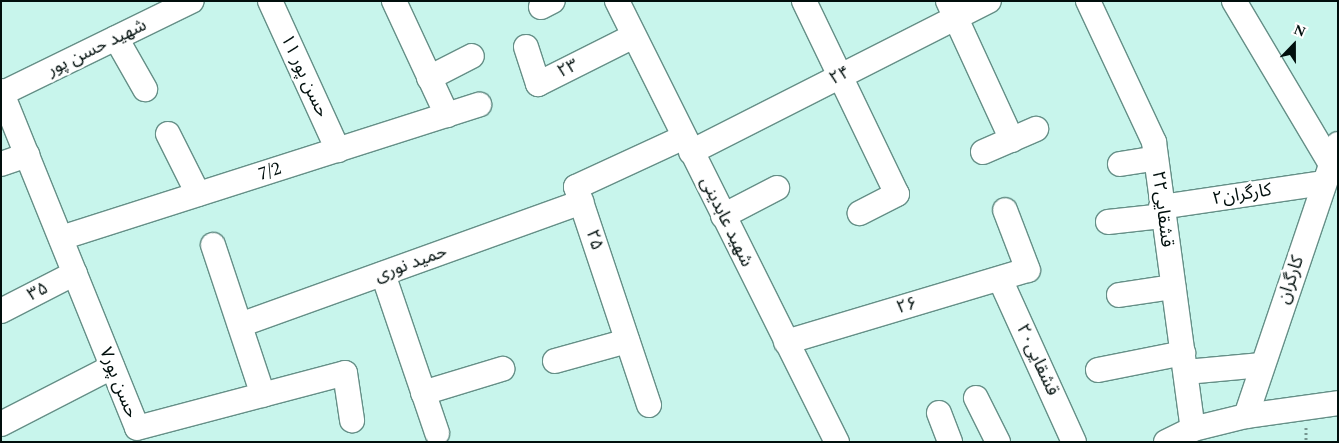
<!DOCTYPE html>
<meta charset="utf-8">
<style>
body{margin:0}
#map{position:relative;width:1339px;height:443px;overflow:hidden;background:#c8f5ec;font-family:Spectral,"Noto Sans Arabic",serif}
div>[style]{position:absolute}
.path>*{height:3px;margin-top:-1.5px;transform-origin:0;background:repeating-linear-gradient(90deg,#75958f 0 2.5px,transparent 0 5px)}
.roads{filter:drop-shadow(1px 0 #658f87) drop-shadow(-1px 0 #658f87) drop-shadow(0 1px #658f87) drop-shadow(0 -1px #658f87)}
.minor>*{height:24px;margin:-12px;padding:0 12px;transform-origin:12px;border-radius:12px;background:#fff}
span{translate:-50% -50%;white-space:nowrap;text-align:center;line-height:1.15;-webkit-text-stroke:5px #fff;paint-order:stroke}
.street-label{font-size:18px;color:#010f0d}
.frame{position:absolute;inset:0;border:2px solid #010f0d;pointer-events:none}
.north{position:absolute;left:1269px;top:20px;width:50px;height:50px;-webkit-text-stroke:4px #fff;paint-order:stroke;rotate:22deg;font-size:14px;font-weight:700;line-height:20px;text-align:center;color:#010f0d}
.north::after{content:'';display:block;margin:auto;width:18px;height:22px;background:#010f0d;clip-path:polygon(50% 0,100% 100%,50% 72%,0 100%)}
</style>
<div id="map">
<div class="path">
<i style="left:1306px;top:427px;width:15px;rotate:90deg"></i>
</div>
<div class="roads">
<div class="minor">
<i style="left:270px;top:1px;width:164px;rotate:65.5deg"></i>
<i style="left:394px;top:1px;width:126px;rotate:65.1deg"></i>
<i style="left:617px;top:1px;width:493px;rotate:63.5deg"></i>
<i style="left:804px;top:1px;width:214px;rotate:64.3deg"></i>
<i style="left:897px;top:194px;width:42px;rotate:152.8deg"></i>
<i style="left:948px;top:1px;width:153px;rotate:65.3deg"></i>
<i style="left:1088px;top:1px;width:156px;rotate:64.9deg"></i>
<i style="left:1154px;top:142px;width:290px;rotate:82.3deg"></i>
<i style="left:1234px;top:1px;width:188px;rotate:59.3deg"></i>
<i style="left:1330px;top:163px;width:9px;rotate:-27deg"></i>
<i style="left:541px;top:7px;width:13px;rotate:-27deg"></i>
<i style="left:116px;top:38px;width:59px;rotate:60.4deg"></i>
<i style="left:526px;top:47px;width:39px;rotate:72deg"></i>
<i style="left:538px;top:84px;width:107px;rotate:-26.6deg"></i>
<i style="left:429px;top:78px;width:48px;rotate:-27.1deg"></i>
<i style="left:1px;top:91px;width:363px;rotate:68deg"></i>
<i style="left:137px;top:428px;width:215px;rotate:-14.8deg"></i>
<i style="left:345px;top:373px;width:48px;rotate:81.5deg"></i>
<i style="left:1px;top:94px;width:212px;rotate:-26deg"></i>
<i style="left:168px;top:134px;width:67px;rotate:63.4deg"></i>
<i style="left:691px;top:152px;width:334px;rotate:-26.9deg"></i>
<i style="left:983px;top:152px;width:58px;rotate:-23.5deg"></i>
<i style="left:1px;top:164px;width:28px;rotate:-19deg"></i>
<i style="left:1120px;top:164px;width:36px;rotate:-9deg"></i>
<i style="left:1161px;top:207px;width:165px;rotate:-8.4deg"></i>
<i style="left:723px;top:216px;width:61px;rotate:-27.4deg"></i>
<i style="left:1108px;top:222px;width:54px;rotate:-6.3deg"></i>
<i style="left:61px;top:238px;width:439px;rotate:-17.7deg"></i>
<i style="left:213px;top:245px;width:158px;rotate:71.6deg"></i>
<i style="left:383px;top:274px;width:168px;rotate:71.2deg"></i>
<i style="left:1000px;top:279px;width:179px;rotate:65.6deg"></i>
<i style="left:1119px;top:295px;width:55px;rotate:-8.4deg"></i>
<i style="left:1px;top:311px;width:83px;rotate:-27.2deg"></i>
<i style="left:240px;top:325px;width:363px;rotate:-19.8deg"></i>
<i style="left:786px;top:342px;width:252px;rotate:-16.6deg"></i>
<i style="left:1028px;top:270px;width:64px;rotate:-111deg"></i>
<i style="left:555px;top:361px;width:75px;rotate:-15.5deg"></i>
<i style="left:1098px;top:370px;width:87px;rotate:-11.3deg"></i>
<i style="left:1186px;top:372px;width:76px;rotate:-5.3deg"></i>
<i style="left:423px;top:393px;width:83px;rotate:-16.9deg"></i>
<i style="left:976px;top:398px;width:49px;rotate:63.4deg"></i>
<i style="left:649px;top:405px;width:230px;rotate:-108.5deg"></i>
<i style="left:576px;top:187px;width:119px;rotate:-24.8deg"></i>
<i style="left:939px;top:413px;width:31px;rotate:69deg"></i>
<i style="left:1246px;top:416px;width:287px;rotate:-71.3deg"></i>
<i style="left:1px;top:424px;width:125px;rotate:-27.2deg"></i>
<i style="left:1166px;top:442px;width:30px;rotate:-26deg"></i>
<i style="left:1193px;top:429px;width:55px;rotate:-13.8deg"></i>
<i style="left:1246px;top:416px;width:93px;rotate:-8deg"></i>
</div>
</div>
<div class="street-label">
<span style="left:97px;top:48px;rotate:-26deg">شهید حسن پور</span>
<span style="left:568px;top:69px;rotate:-26deg">۲۳</span>
<span style="left:304px;top:76px;rotate:65deg">۱۱ حسن پور</span>
<span style="left:840px;top:76px;rotate:-27deg">۲۴</span>
<span style="left:270px;top:172px;rotate:-18deg">7/2</span>
<span style="left:1242px;top:195px;rotate:-9deg">کارگران۲</span>
<span style="left:1162px;top:209px;rotate:83deg">۲۲قشقایی</span>
<span style="left:726px;top:222px;rotate:64deg">شهید عابدینی</span>
<span style="left:594px;top:240px;rotate:72deg">۲۵</span>
<span style="left:411px;top:264px;rotate:-20deg">حمید نوری</span>
<span style="left:1291px;top:280px;rotate:-71deg">کارگران</span>
<span style="left:38px;top:292px;rotate:-27deg">۳۵</span>
<span style="left:907px;top:306px;rotate:-17deg">۲۶</span>
<span style="left:1037px;top:360px;rotate:65deg">۲۰قشقایی</span>
<span style="left:118px;top:383px;rotate:68deg">حسن پور۷</span>
</div>
<div class="frame"></div>
<div class="north">N</div>
</div>
